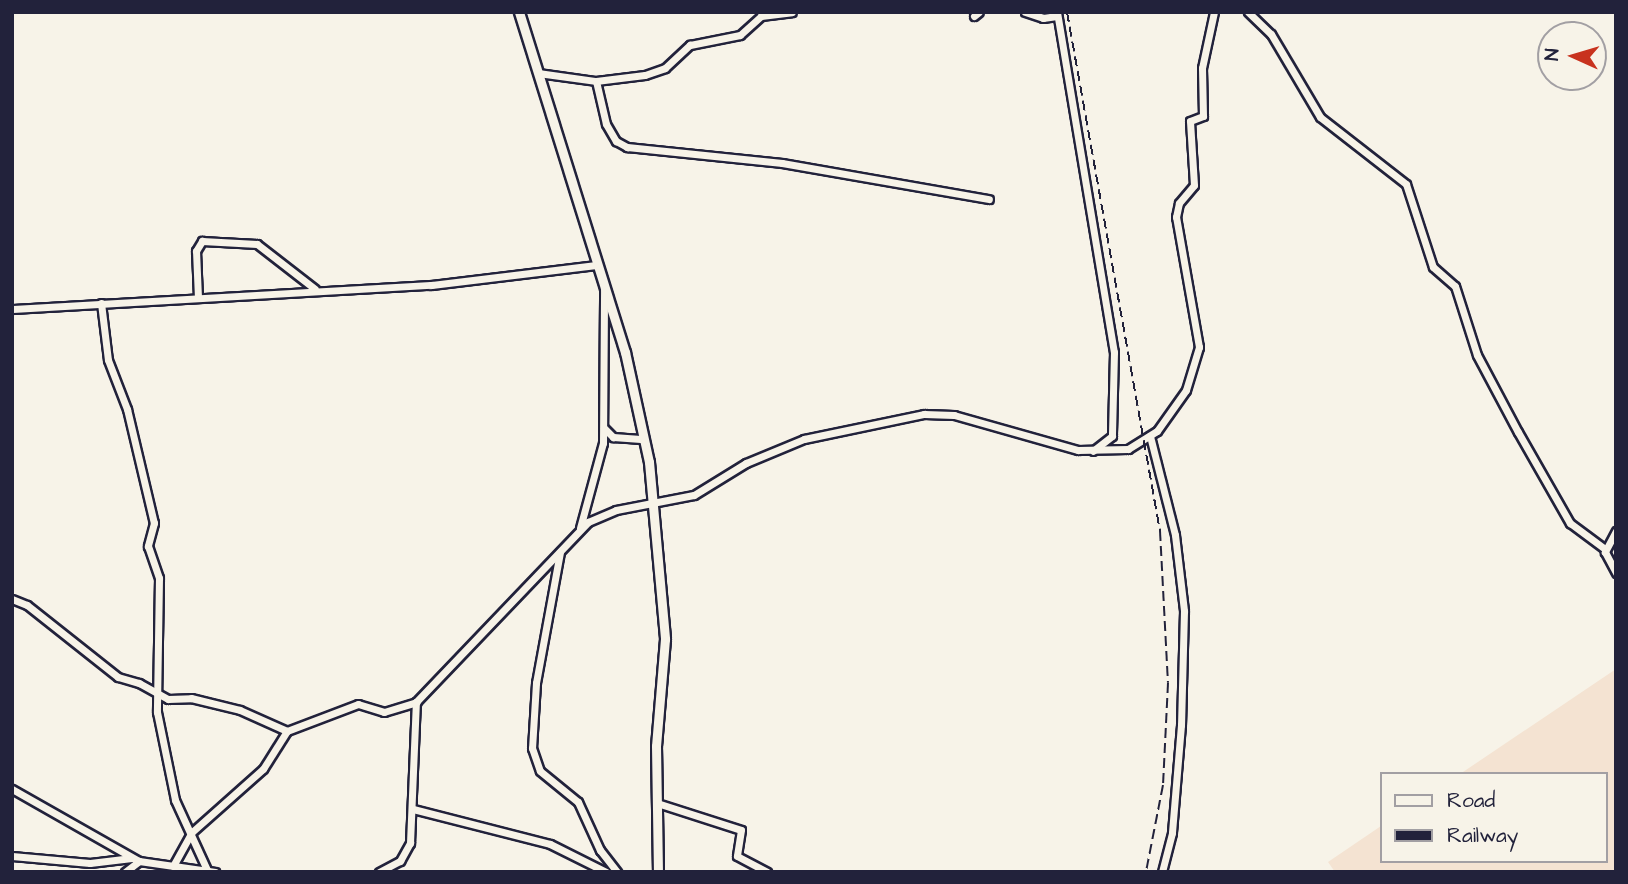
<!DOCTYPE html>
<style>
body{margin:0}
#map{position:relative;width:1628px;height:884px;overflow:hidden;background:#f7f3e8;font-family:"Architects Daughter",sans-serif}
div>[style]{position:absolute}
.built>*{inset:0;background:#f4e3d2}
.roads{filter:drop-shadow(2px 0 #22223b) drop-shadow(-2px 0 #22223b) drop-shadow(0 2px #22223b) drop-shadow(0 -2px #22223b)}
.minor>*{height:7px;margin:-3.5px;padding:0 3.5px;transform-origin:3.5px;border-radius:3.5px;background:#f7f3e8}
.tertiary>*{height:9px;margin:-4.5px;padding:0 4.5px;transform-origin:4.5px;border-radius:4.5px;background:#f7f3e8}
.rail>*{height:2px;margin-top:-1px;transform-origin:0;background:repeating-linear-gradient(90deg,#22223b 0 10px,transparent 0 15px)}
span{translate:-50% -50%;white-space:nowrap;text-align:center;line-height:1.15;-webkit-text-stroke:5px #f7f3e8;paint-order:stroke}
.frame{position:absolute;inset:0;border:14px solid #22223b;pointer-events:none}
.legend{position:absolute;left:1380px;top:772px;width:228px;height:91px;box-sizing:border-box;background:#f7f3e8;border:2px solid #a29fa3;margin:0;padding:9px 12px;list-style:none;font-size:21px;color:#22223b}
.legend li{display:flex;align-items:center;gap:14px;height:35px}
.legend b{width:35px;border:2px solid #a29fa3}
.north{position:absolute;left:1537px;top:21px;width:70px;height:70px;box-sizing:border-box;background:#f7f3e8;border:2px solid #a29fa3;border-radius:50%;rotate:274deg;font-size:19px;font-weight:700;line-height:28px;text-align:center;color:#22223b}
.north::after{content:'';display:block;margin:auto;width:24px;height:32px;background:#c8321e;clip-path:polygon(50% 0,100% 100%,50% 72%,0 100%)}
</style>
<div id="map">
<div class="built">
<i style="clip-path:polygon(1616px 669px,1616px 872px,1335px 872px,1328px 862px,1381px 826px,1381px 861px,1605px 861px,1605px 774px,1460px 774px)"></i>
</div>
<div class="roads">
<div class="minor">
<i style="left:1025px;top:12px;width:19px;rotate:18deg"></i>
<i style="left:1043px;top:18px;width:14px;rotate:-8deg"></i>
<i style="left:1057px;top:12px;width:345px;rotate:80.5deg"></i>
<i style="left:1114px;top:352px;width:84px;rotate:91.4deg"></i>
<i style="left:1112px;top:436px;width:24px;rotate:142deg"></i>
<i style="left:1248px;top:12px;width:32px;rotate:44deg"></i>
<i style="left:1271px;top:34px;width:96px;rotate:59.4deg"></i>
<i style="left:1320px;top:117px;width:109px;rotate:37.9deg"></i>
<i style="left:1406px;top:184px;width:87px;rotate:72deg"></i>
<i style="left:1433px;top:267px;width:29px;rotate:41deg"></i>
<i style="left:1455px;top:286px;width:72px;rotate:72.3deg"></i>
<i style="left:1477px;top:355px;width:87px;rotate:62deg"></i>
<i style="left:1518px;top:432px;width:105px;rotate:60.3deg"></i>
<i style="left:1570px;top:523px;width:44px;rotate:36.6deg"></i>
<i style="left:974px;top:16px;width:6px;rotate:-39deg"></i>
<i style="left:538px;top:73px;width:59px;rotate:7.9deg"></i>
<i style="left:596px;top:81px;width:49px;rotate:-7deg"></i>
<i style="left:645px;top:75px;width:21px;rotate:-19deg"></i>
<i style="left:665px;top:68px;width:34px;rotate:-43deg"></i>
<i style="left:690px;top:45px;width:51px;rotate:-11.3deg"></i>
<i style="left:740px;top:35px;width:28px;rotate:-42deg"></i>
<i style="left:761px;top:16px;width:31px;rotate:-7deg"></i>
<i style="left:596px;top:81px;width:44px;rotate:76.9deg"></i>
<i style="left:606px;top:124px;width:20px;rotate:60deg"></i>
<i style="left:616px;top:141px;width:13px;rotate:29deg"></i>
<i style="left:627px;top:147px;width:156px;rotate:5.9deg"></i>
<i style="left:782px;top:163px;width:210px;rotate:9.9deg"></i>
<i style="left:198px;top:298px;width:47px;rotate:-92.4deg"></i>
<i style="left:196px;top:251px;width:12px;rotate:-59deg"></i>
<i style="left:202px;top:241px;width:55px;rotate:3.1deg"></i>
<i style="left:257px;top:244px;width:73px;rotate:37.8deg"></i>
<i style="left:101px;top:303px;width:57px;rotate:83deg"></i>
<i style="left:108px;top:360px;width:53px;rotate:68.8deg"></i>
<i style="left:127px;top:409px;width:117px;rotate:76.7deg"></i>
<i style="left:154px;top:523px;width:24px;rotate:105deg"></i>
<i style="left:148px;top:546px;width:34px;rotate:71deg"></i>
<i style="left:159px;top:578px;width:134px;rotate:90.9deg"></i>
<i style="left:157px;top:712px;width:90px;rotate:78.4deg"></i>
<i style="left:175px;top:800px;width:77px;rotate:65.4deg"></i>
<i style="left:12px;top:309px;width:420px;rotate:-3.3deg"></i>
<i style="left:431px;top:285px;width:167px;rotate:-6.9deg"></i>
<i style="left:604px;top:428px;width:13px;rotate:45deg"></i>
<i style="left:613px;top:437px;width:31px;rotate:4deg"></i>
<i style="left:1150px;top:436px;width:102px;rotate:75.8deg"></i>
<i style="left:1175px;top:535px;width:77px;rotate:83.2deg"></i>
<i style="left:1184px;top:611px;width:114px;rotate:91.5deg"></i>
<i style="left:1181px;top:725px;width:108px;rotate:94.8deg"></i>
<i style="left:1172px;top:833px;width:40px;rotate:104.4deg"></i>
<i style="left:580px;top:528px;width:88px;rotate:-74.9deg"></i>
<i style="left:603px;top:443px;width:154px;rotate:-89.6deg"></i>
<i style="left:1616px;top:531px;width:24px;rotate:118deg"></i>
<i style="left:1605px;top:552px;width:24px;rotate:62deg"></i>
<i style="left:560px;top:552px;width:133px;rotate:100.4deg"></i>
<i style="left:536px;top:683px;width:65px;rotate:93.5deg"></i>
<i style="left:532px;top:748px;width:24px;rotate:71deg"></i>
<i style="left:540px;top:771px;width:49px;rotate:39.2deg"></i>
<i style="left:578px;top:802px;width:53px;rotate:65.4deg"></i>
<i style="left:600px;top:850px;width:28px;rotate:52deg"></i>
<i style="left:12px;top:599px;width:16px;rotate:22deg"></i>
<i style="left:27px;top:605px;width:116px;rotate:38.4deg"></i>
<i style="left:118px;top:677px;width:22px;rotate:16deg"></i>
<i style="left:139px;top:683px;width:33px;rotate:29deg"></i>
<i style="left:168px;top:699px;width:23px;rotate:-2deg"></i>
<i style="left:191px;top:698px;width:50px;rotate:13.8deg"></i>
<i style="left:240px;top:710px;width:51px;rotate:24.1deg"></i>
<i style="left:12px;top:789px;width:146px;rotate:29.6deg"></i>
<i style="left:139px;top:861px;width:77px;rotate:8.2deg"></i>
<i style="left:657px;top:803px;width:88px;rotate:17.8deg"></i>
<i style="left:741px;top:830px;width:26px;rotate:99deg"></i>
<i style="left:737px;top:856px;width:34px;rotate:28deg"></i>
<i style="left:413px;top:809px;width:141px;rotate:14.3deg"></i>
<i style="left:550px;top:844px;width:63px;rotate:26.6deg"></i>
<i style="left:12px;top:856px;width:78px;rotate:5.1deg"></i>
<i style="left:90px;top:863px;width:42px;rotate:-6.8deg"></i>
<i style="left:173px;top:866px;width:39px;rotate:-61deg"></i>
<i style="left:192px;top:832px;width:95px;rotate:-41.6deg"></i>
<i style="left:263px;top:769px;width:45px;rotate:-57.7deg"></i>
<i style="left:287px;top:731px;width:76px;rotate:-20.8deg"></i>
<i style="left:358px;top:704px;width:27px;rotate:17deg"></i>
<i style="left:384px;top:712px;width:34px;rotate:-17deg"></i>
<i style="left:125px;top:872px;width:18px;rotate:-38deg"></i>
<i style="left:379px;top:872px;width:24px;rotate:-28deg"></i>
<i style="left:400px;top:861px;width:21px;rotate:-61deg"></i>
<i style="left:410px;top:843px;width:141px;rotate:-87.6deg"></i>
<i style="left:416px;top:702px;width:249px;rotate:-46.3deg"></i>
<i style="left:588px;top:522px;width:30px;rotate:-23deg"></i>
<i style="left:616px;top:510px;width:79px;rotate:-10.9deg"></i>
<i style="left:694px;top:495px;width:61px;rotate:-31.6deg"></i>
<i style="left:746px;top:463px;width:63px;rotate:-22.5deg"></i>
<i style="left:804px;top:439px;width:123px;rotate:-11.8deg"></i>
<i style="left:924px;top:414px;width:30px;rotate:2deg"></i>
<i style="left:954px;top:415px;width:129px;rotate:15.8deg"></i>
<i style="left:1078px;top:450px;width:50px;rotate:-1.1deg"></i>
<i style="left:1128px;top:449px;width:34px;rotate:-32deg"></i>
<i style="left:1157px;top:431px;width:50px;rotate:-54.7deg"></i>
<i style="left:1186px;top:390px;width:45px;rotate:-73.2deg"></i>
<i style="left:1199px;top:347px;width:132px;rotate:-100deg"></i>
<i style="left:1176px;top:217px;width:14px;rotate:-78deg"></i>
<i style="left:1179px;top:203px;width:23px;rotate:-50deg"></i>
<i style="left:1194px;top:185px;width:64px;rotate:-93.6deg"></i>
<i style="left:1190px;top:121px;width:14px;rotate:-21deg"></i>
<i style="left:1203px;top:116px;width:48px;rotate:-91.2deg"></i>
<i style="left:1202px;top:68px;width:57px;rotate:-77.9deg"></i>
</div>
<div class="tertiary">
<i style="left:519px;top:12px;width:356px;rotate:72.7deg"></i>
<i style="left:625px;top:352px;width:113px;rotate:77.7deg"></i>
<i style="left:649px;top:462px;width:178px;rotate:84.8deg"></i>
<i style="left:665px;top:639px;width:107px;rotate:94.8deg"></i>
<i style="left:656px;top:746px;width:126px;rotate:89.1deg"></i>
</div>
</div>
<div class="rail">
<i style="left:1067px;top:12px;width:527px;rotate:79.84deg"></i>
<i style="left:1160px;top:531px;width:152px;rotate:87deg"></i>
<i style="left:1168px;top:683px;width:102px;rotate:92.8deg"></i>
<i style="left:1163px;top:785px;width:89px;rotate:101.1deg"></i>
</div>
<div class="frame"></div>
<ul class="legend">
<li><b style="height:9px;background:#f7f3e8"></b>Road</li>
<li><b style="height:9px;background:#22223b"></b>Railway</li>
</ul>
<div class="north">N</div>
</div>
